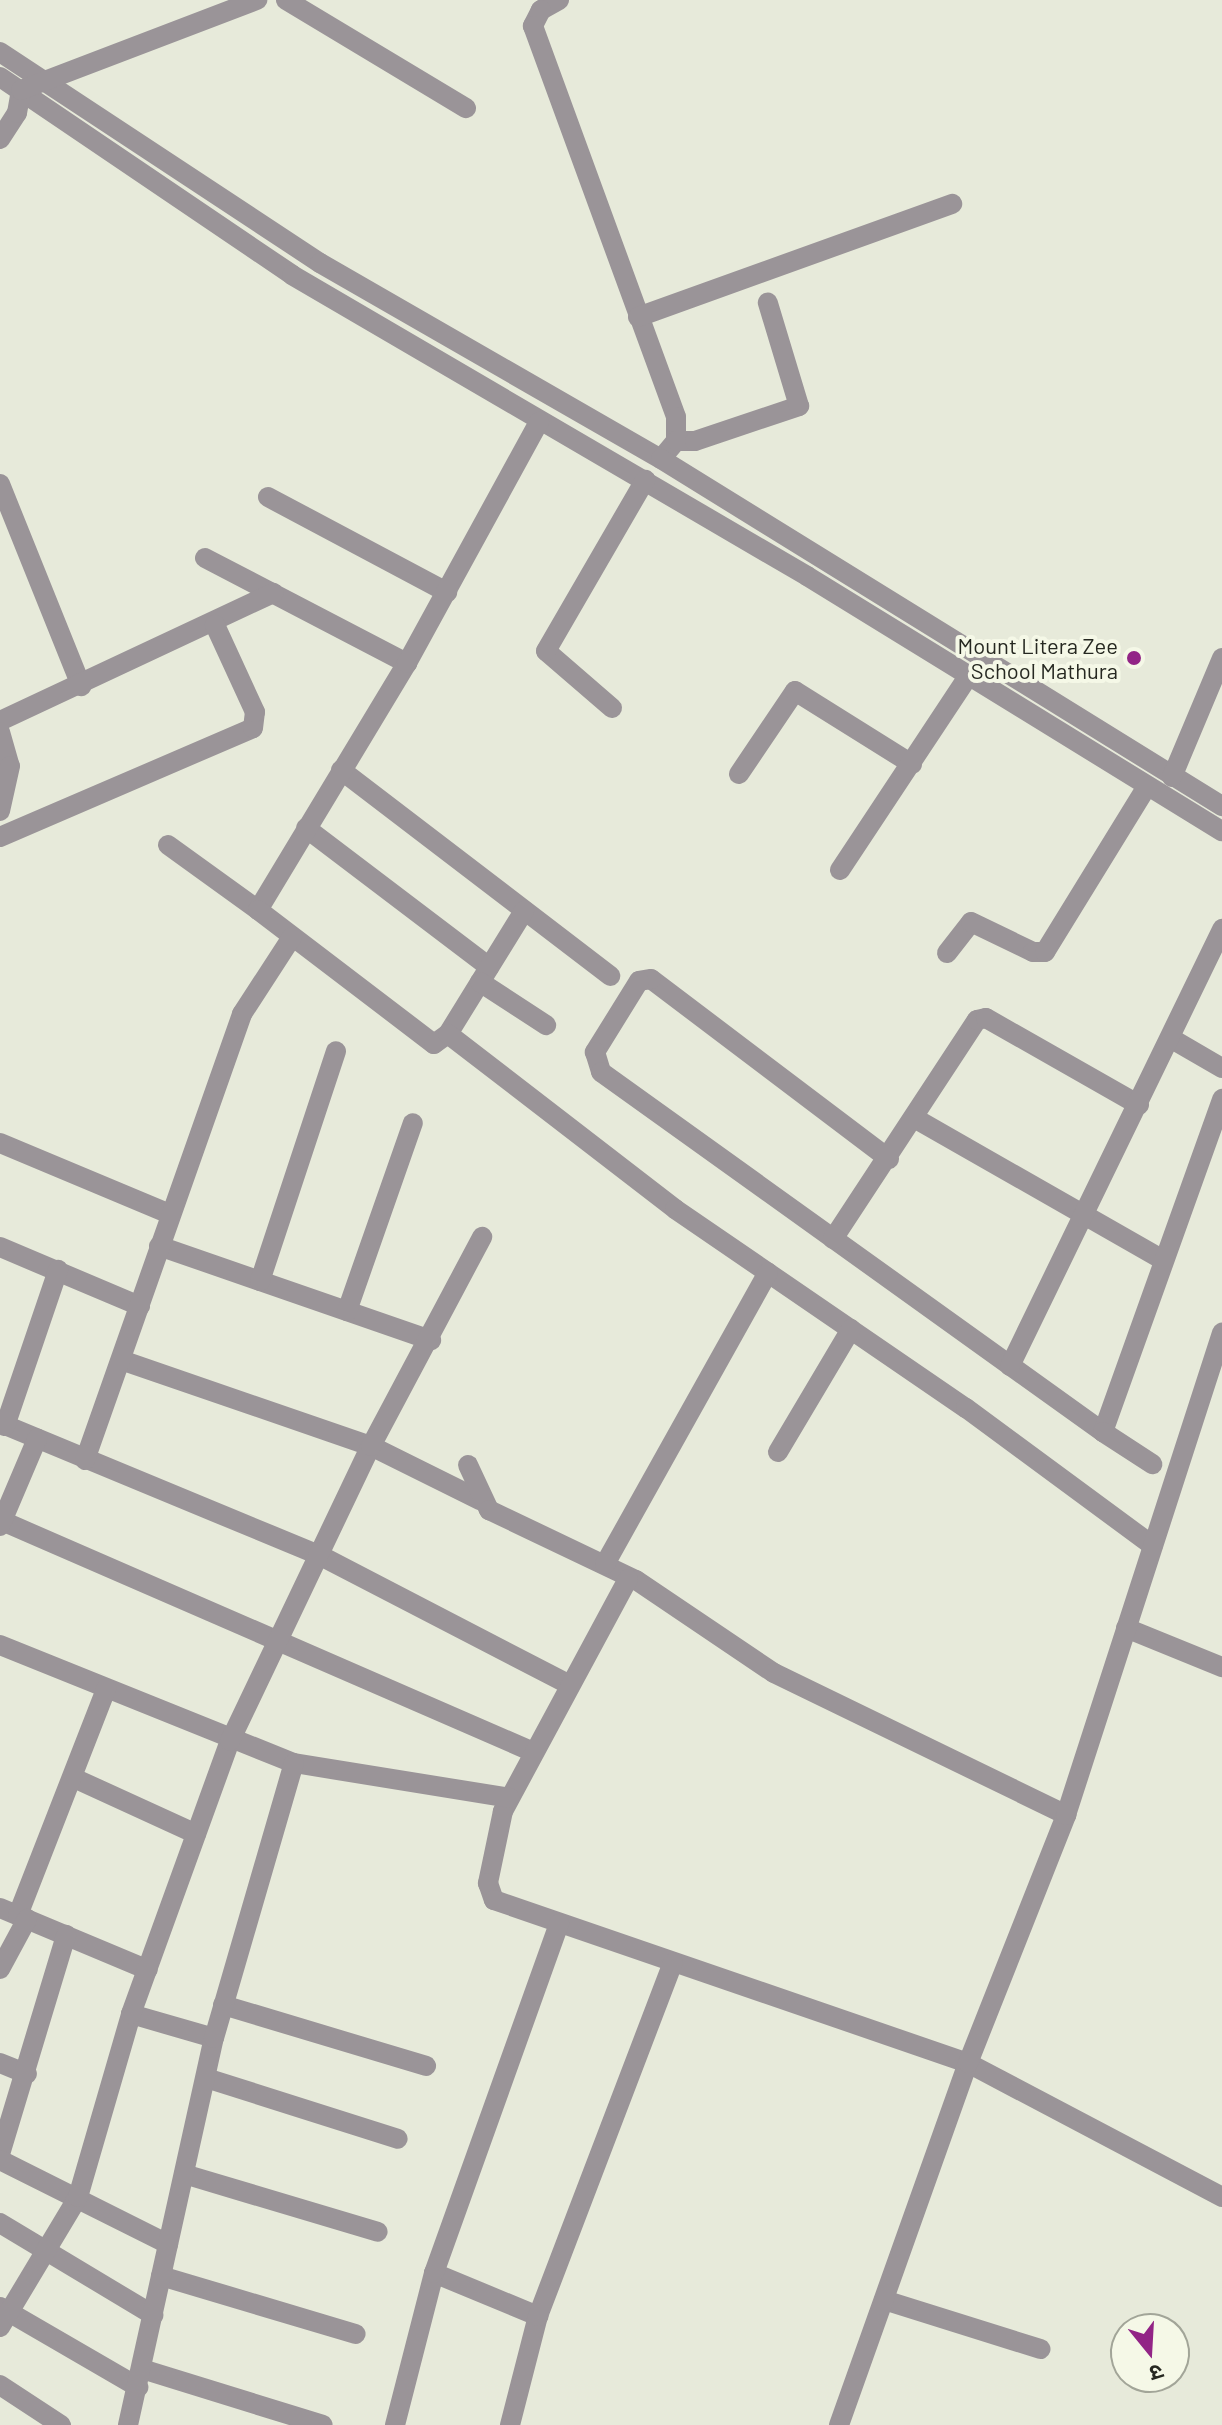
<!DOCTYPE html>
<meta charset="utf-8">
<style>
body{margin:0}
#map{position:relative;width:1222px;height:2425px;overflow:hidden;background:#e7eada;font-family:Barlow,"Noto Sans Devanagari",sans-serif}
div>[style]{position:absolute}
.minor>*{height:20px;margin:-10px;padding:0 10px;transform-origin:10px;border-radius:10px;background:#9a9498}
.dots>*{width:22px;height:22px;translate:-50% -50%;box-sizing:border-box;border:4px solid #f5f8e7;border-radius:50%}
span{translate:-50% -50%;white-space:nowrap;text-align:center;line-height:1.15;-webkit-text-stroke:8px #f5f8e7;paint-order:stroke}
.poi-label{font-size:22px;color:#262821}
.right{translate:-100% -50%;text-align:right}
.north{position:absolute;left:1110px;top:2313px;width:80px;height:80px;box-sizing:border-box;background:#f5f8e7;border:2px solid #a2a598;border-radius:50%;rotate:162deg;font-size:22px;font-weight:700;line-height:32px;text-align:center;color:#262821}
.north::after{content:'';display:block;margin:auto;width:28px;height:36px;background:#922486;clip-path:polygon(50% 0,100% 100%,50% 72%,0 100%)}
</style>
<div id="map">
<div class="minor">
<i style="left:286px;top:0;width:210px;rotate:31deg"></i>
<i style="left:559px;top:0;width:21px;rotate:151deg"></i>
<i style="left:541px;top:10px;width:18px;rotate:117deg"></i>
<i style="left:533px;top:26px;width:416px;rotate:69.9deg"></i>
<i style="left:676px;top:417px;width:24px;rotate:90deg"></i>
<i style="left:676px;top:441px;width:23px;rotate:130deg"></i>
<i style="left:0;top:52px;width:383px;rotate:33.4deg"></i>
<i style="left:320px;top:263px;width:393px;rotate:29.9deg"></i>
<i style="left:661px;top:459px;width:660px;rotate:31.74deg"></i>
<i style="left:0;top:77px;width:353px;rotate:34.1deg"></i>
<i style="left:292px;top:275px;width:597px;rotate:30.3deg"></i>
<i style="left:807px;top:576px;width:487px;rotate:31.6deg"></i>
<i style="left:0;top:139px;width:31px;rotate:-57deg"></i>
<i style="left:17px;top:113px;width:23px;rotate:-80deg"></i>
<i style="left:21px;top:90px;width:253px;rotate:-20.9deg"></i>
<i style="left:638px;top:317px;width:334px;rotate:-19.8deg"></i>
<i style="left:676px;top:441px;width:19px"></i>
<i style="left:695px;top:441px;width:110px;rotate:-18.6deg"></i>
<i style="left:799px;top:406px;width:108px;rotate:-106.8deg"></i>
<i style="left:0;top:484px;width:218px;rotate:68.1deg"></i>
<i style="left:268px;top:497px;width:203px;rotate:28deg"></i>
<i style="left:205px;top:558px;width:228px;rotate:27.5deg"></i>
<i style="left:612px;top:708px;width:87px;rotate:-139.2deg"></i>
<i style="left:546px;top:651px;width:198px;rotate:-59.9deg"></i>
<i style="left:0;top:721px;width:302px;rotate:-25.1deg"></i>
<i style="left:0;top:732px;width:35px;rotate:74deg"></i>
<i style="left:10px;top:766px;width:46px;rotate:102.5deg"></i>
<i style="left:341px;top:770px;width:339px;rotate:37.4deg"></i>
<i style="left:739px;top:774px;width:100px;rotate:-56deg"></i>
<i style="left:795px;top:691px;width:138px;rotate:32deg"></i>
<i style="left:1172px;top:777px;width:129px;rotate:-67.2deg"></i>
<i style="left:306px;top:828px;width:230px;rotate:37.2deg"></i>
<i style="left:0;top:837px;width:275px;rotate:-23.3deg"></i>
<i style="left:253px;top:728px;width:16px;rotate:-83deg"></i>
<i style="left:255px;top:712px;width:96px;rotate:-114.7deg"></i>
<i style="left:168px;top:845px;width:111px;rotate:35.8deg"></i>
<i style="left:258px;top:910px;width:288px;rotate:-58.9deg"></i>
<i style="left:407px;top:663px;width:275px;rotate:-61.3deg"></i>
<i style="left:840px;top:870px;width:234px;rotate:-56.5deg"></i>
<i style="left:258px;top:910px;width:221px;rotate:37.3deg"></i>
<i style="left:434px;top:1044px;width:17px;rotate:-36deg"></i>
<i style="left:448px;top:1034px;width:145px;rotate:-58.3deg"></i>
<i style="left:947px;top:953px;width:39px;rotate:-52deg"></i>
<i style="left:971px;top:922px;width:69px;rotate:25.8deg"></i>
<i style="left:1033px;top:952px;width:12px"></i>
<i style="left:1045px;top:952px;width:195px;rotate:-58.4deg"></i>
<i style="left:480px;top:982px;width:79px;rotate:33.1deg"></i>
<i style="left:448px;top:1034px;width:287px;rotate:37.6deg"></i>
<i style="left:675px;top:1209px;width:353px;rotate:34.4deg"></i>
<i style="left:966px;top:1408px;width:232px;rotate:36.4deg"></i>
<i style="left:1172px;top:1039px;width:58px;rotate:30.1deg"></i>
<i style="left:916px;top:1119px;width:284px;rotate:29.7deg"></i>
<i style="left:0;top:1143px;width:184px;rotate:22.7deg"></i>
<i style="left:889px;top:1159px;width:298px;rotate:-142.9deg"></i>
<i style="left:651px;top:979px;width:12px;rotate:171deg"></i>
<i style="left:639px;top:981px;width:84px;rotate:121.8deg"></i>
<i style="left:595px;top:1052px;width:21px;rotate:73deg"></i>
<i style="left:601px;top:1072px;width:618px;rotate:35.65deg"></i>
<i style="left:1103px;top:1432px;width:354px;rotate:-70.3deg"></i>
<i style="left:833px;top:1239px;width:262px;rotate:-56.7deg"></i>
<i style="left:977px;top:1020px;width:9px;rotate:-13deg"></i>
<i style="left:986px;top:1018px;width:176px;rotate:29.6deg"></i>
<i style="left:159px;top:1246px;width:288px;rotate:19.1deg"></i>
<i style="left:0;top:1247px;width:152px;rotate:22.9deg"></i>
<i style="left:260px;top:1281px;width:242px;rotate:-71.7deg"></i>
<i style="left:347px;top:1311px;width:199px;rotate:-70.7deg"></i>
<i style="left:121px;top:1360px;width:264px;rotate:19deg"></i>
<i style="left:371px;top:1446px;width:122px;rotate:26.4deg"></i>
<i style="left:1010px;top:1366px;width:486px;rotate:-64.1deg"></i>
<i style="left:0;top:1423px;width:347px;rotate:22.5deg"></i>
<i style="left:321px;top:1556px;width:278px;rotate:27.4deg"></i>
<i style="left:5px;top:1426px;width:165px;rotate:-71.2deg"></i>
<i style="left:1103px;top:1432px;width:59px;rotate:33.1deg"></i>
<i style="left:778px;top:1452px;width:143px;rotate:-59.3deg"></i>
<i style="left:85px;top:1460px;width:473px;rotate:-70.6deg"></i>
<i style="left:242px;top:1014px;width:92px;rotate:-57deg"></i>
<i style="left:468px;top:1465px;width:50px;rotate:65deg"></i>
<i style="left:489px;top:1510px;width:163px;rotate:25.5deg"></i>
<i style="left:636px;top:1580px;width:166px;rotate:34deg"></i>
<i style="left:774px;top:1673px;width:325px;rotate:25.9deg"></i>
<i style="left:0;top:1520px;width:579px;rotate:23.51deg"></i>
<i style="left:0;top:1526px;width:95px;rotate:-67deg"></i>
<i style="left:605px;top:1564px;width:334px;rotate:-60.8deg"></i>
<i style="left:628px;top:1579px;width:264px;rotate:118.3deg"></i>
<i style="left:503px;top:1811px;width:74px;rotate:101.8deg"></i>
<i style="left:488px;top:1883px;width:18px;rotate:71deg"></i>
<i style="left:494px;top:1900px;width:501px;rotate:18.98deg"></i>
<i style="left:968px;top:2063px;width:287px;rotate:27.8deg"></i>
<i style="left:1126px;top:1628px;width:104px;rotate:22.1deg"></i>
<i style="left:0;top:1645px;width:317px;rotate:21.9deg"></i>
<i style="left:294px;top:1763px;width:218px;rotate:9.2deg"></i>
<i style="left:76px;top:1779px;width:132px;rotate:24.6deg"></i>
<i style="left:0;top:1908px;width:160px;rotate:22.7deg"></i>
<i style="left:18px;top:1915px;width:243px;rotate:-68.7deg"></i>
<i style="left:0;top:1969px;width:57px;rotate:-61.6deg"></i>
<i style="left:223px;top:2005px;width:212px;rotate:16.7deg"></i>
<i style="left:131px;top:2014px;width:86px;rotate:16.1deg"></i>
<i style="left:0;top:2063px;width:29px;rotate:22deg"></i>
<i style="left:206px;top:2078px;width:201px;rotate:17.6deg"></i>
<i style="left:0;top:2154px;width:229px;rotate:-73.2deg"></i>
<i style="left:0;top:2160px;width:188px;rotate:26.6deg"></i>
<i style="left:184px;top:2174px;width:202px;rotate:16.6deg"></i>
<i style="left:0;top:2223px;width:179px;rotate:31deg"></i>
<i style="left:434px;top:2273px;width:113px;rotate:22.5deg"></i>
<i style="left:161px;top:2276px;width:203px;rotate:16.6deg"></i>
<i style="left:884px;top:2300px;width:164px;rotate:17.4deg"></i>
<i style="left:0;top:2307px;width:160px;rotate:30.1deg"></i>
<i style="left:0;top:2327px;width:152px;rotate:-59deg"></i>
<i style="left:78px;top:2197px;width:191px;rotate:-73.8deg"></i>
<i style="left:131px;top:2014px;width:290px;rotate:-70.1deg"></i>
<i style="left:230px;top:1741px;width:327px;rotate:-64.5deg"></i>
<i style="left:371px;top:1446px;width:237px;rotate:-62deg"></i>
<i style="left:142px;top:2369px;width:189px;rotate:17.2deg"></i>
<i style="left:0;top:2385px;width:73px;rotate:33.3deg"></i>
<i style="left:128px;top:2425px;width:396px;rotate:-77.5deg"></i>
<i style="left:214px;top:2038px;width:286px;rotate:-73.8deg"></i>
<i style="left:395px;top:2425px;width:157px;rotate:-75.6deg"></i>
<i style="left:434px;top:2273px;width:371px;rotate:-70.3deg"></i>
<i style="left:510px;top:2425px;width:113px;rotate:-75.6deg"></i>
<i style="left:538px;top:2316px;width:378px;rotate:-69.1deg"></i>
<i style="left:839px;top:2425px;width:384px;rotate:-70.4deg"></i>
<i style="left:968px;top:2063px;width:267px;rotate:-68.4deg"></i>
<i style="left:1066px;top:1815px;width:507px;rotate:-72.07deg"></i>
</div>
<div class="dots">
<i style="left:1134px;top:658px;background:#922486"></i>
</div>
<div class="poi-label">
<span class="right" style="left:1118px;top:658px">Mount Litera Zee<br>School Mathura</span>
</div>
<div class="north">उ</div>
</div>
